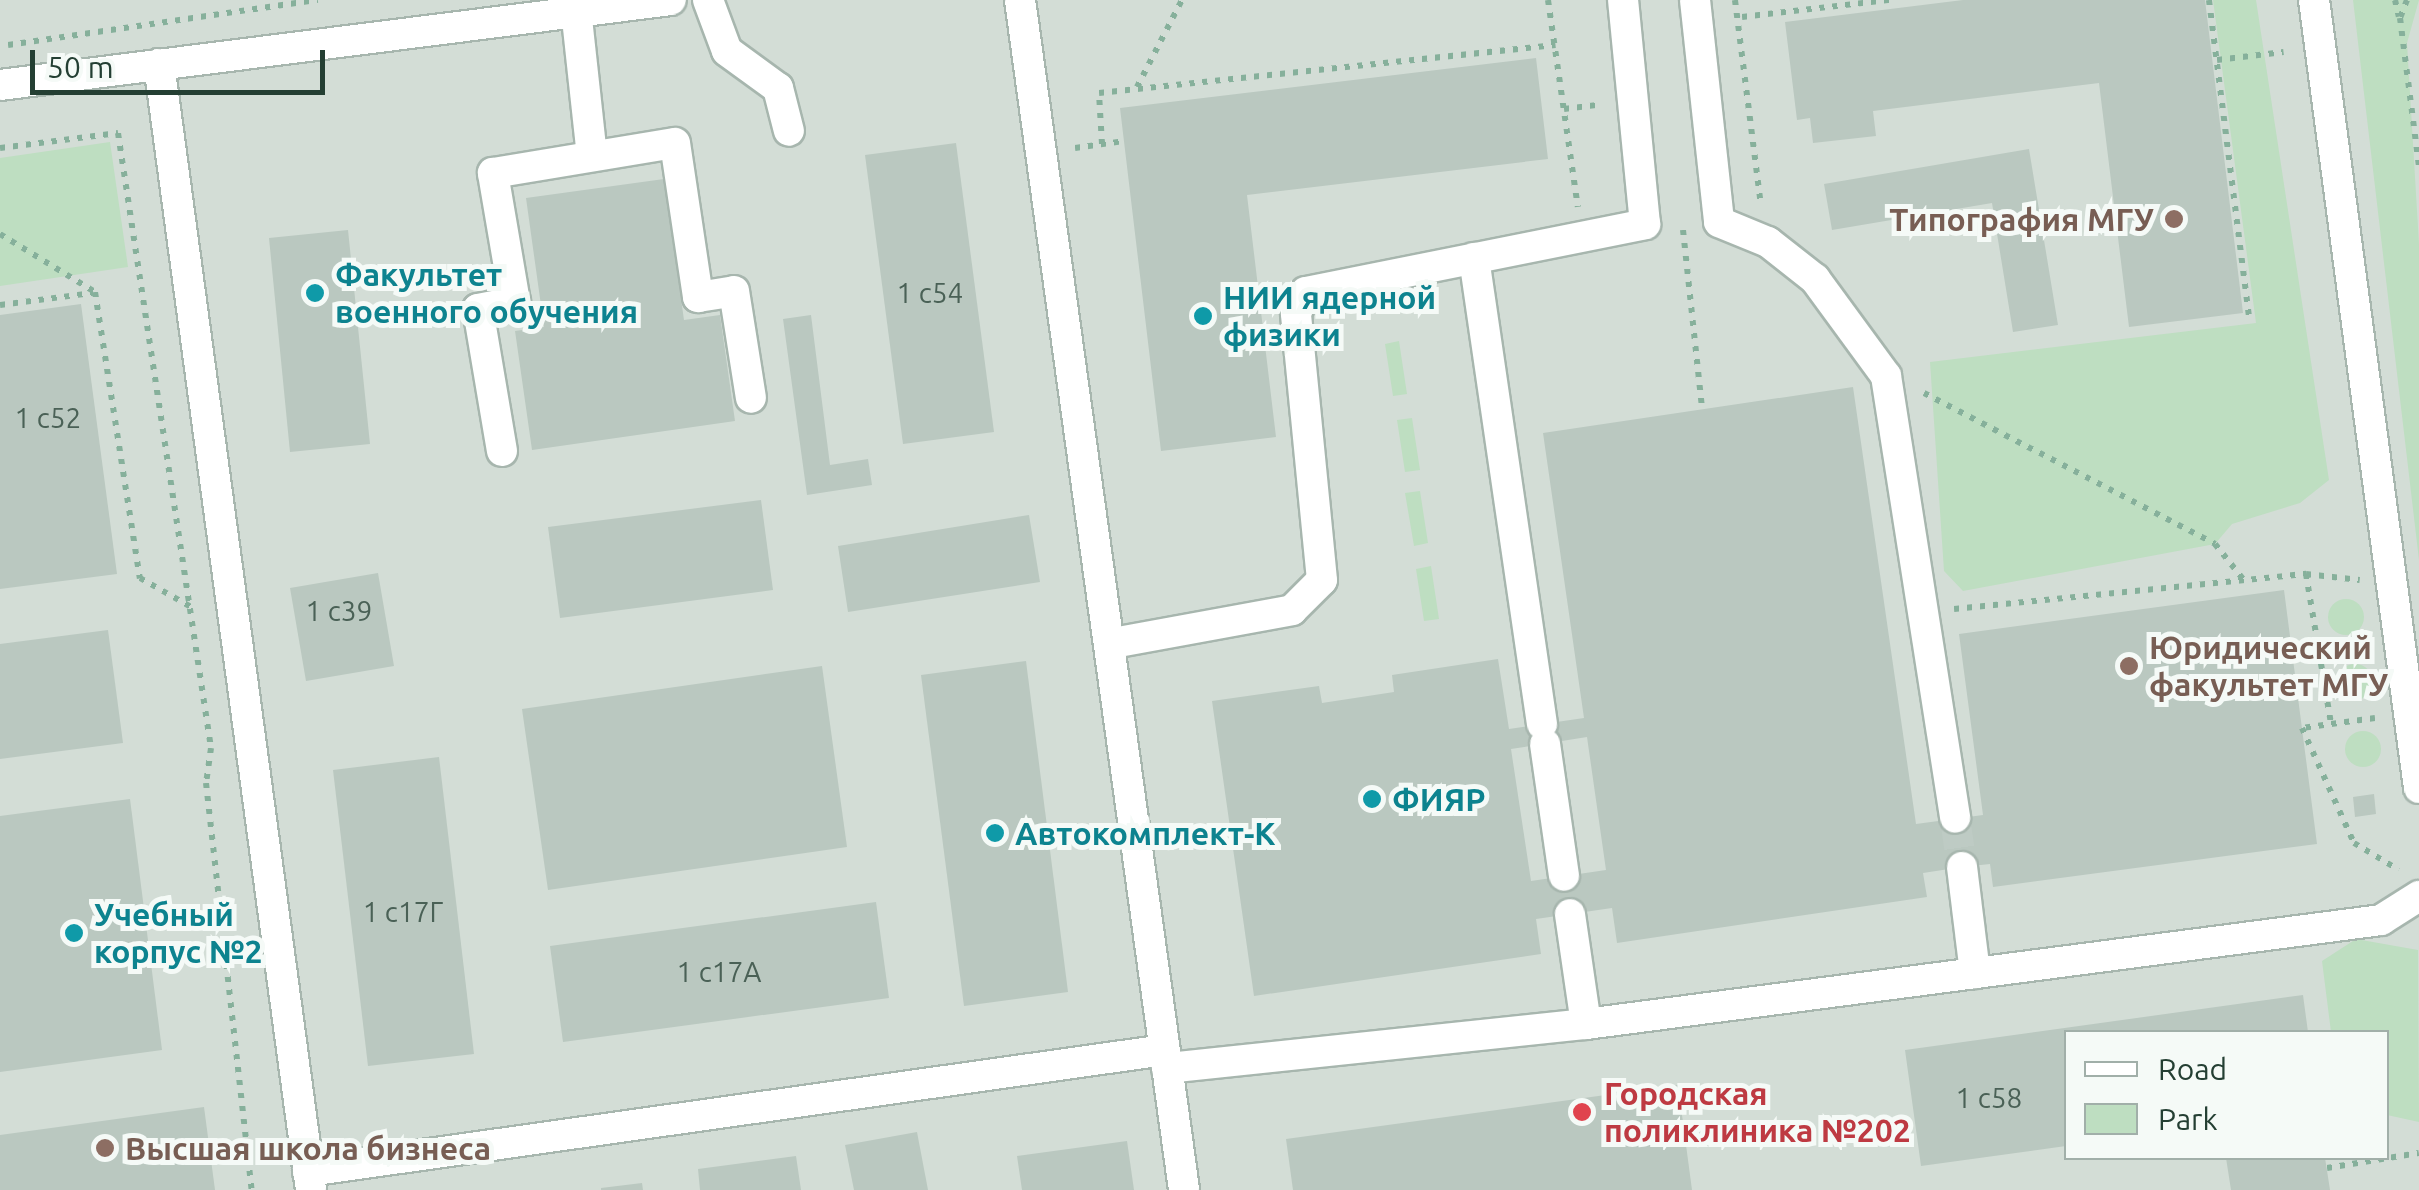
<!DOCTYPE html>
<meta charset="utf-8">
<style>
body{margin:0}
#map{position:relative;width:2419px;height:1190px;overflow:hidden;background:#e4eee8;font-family:Ubuntu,sans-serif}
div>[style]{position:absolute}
.built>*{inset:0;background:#d3ddd6}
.green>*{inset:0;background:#bedec1}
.round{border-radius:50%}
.building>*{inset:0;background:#bac8c0}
.minor-tunnel>*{height:30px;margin-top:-15px;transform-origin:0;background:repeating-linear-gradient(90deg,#becbc4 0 30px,transparent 0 45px)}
.path>*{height:6px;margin-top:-3px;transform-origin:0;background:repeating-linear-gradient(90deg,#86b09b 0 5px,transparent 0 13px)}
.roads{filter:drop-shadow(2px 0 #a7b6ae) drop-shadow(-2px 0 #a7b6ae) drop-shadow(0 2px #a7b6ae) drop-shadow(0 -2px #a7b6ae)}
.minor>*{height:30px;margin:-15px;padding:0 15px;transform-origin:15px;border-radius:15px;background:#fff}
.dots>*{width:28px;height:28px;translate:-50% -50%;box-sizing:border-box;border:5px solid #f5faf7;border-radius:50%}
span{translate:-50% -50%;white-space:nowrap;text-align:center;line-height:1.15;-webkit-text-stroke:10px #f5faf7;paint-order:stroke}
.number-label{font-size:28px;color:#4a6156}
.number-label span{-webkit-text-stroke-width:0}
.education-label{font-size:32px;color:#785e54;font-weight:700}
.right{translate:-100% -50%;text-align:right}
.left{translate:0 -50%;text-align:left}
.culture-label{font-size:32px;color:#0d838f;font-weight:700}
.health-label{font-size:32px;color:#be3a42;font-weight:700}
.legend{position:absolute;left:2064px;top:1030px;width:325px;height:130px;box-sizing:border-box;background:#f5faf7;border:2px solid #a1afa9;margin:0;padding:12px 18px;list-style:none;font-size:30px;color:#243f33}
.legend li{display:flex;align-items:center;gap:20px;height:50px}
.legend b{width:50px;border:2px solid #a1afa9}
.scale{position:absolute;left:30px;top:50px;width:295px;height:45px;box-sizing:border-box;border:5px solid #243f33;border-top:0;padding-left:12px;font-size:30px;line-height:35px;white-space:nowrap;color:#243f33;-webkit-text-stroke:8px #f5faf7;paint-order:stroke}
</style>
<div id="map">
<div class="built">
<i style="clip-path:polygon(evenodd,0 0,2419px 0,2419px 1190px,0 1190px,0 0,2066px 1032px,2386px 1032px,2386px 1158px,2066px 1158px,2066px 1032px)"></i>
</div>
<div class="green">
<i style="clip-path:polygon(2213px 0,2256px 0,2329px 480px,2300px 503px,2232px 524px,2215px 544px,1963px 591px,1944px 571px,1930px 362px,2256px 323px)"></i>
<i style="clip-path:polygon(2353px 0,2419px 0,2407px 43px,2419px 244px,2419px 560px)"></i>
<i style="clip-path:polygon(110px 142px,128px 267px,0 286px,0 158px)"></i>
<i style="clip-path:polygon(1399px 341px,1407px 394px,1393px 396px,1385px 344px)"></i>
<i style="clip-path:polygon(1412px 418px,1420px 470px,1405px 472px,1397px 420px)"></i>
<i style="clip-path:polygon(1420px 491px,1428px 543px,1414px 546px,1405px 493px)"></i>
<i style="clip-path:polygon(1431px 566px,1439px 619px,1424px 621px,1416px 569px)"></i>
<i class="round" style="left:2328px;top:599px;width:36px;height:36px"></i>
<i class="round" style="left:2337px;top:664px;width:36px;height:36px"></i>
<i class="round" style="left:2345px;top:731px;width:36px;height:36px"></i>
<i style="clip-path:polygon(2356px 939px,2418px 950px,2419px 1122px,2387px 1115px,2386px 1032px,2331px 1032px,2322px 961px)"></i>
</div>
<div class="building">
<i style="clip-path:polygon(1963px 0,2205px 0,2243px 313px,2129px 327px,2099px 83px,1873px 111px,1876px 136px,1813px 143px,1810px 118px,1797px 120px,1785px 22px)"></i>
<i style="clip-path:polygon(1536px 58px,1548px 159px,1247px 195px,1276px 437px,1161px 451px,1120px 108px)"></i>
<i style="clip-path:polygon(956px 143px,994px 432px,903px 444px,865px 155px)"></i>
<i style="clip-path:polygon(2029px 149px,2058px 325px,2013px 332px,1992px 203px,1832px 230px,1824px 184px)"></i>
<i style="clip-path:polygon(664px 179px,684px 320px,720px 315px,735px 421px,532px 450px,515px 331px,544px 327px,526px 198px)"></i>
<i style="clip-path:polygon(348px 230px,370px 444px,290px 452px,269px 238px)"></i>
<i style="clip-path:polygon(81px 304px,117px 574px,0 589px,0 315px)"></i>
<i style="clip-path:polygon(811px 315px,830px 465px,868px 459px,872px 485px,807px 495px,783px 319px)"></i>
<i style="clip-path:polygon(evenodd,1853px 387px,1916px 824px,1983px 815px,1959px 634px,2284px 590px,2317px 844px,1993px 887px,1990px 864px,1962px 867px,1923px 873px,1927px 897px,1617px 943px,1612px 908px,1536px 919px,1541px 954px,1254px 996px,1212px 701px,1319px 686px,1322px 703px,1394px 692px,1392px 675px,1498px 659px,1509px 729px,1584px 718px,1543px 433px,1853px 387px,1587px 737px,1606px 870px,1531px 881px,1511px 749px,1587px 737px)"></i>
<i style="clip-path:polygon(761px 500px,773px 590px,560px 618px,548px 527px)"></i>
<i style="clip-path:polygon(1029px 515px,1040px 582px,848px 612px,838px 546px)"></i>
<i style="clip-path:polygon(378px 573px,394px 666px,306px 681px,290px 588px)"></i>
<i style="clip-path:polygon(108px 630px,123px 743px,0 759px,0 644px)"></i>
<i style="clip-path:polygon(1026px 661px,1068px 992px,964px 1006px,921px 675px)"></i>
<i style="clip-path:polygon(822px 666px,847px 847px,548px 890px,522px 709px)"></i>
<i style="clip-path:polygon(439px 757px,474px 1054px,368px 1066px,333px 770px)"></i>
<i style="clip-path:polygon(2374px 794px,2376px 814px,2355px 817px,2353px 797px)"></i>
<i style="clip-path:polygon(130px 799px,162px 1050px,0 1072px,0 816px)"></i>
<i style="clip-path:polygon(876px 902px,889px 998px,563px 1042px,550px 946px)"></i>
<i style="clip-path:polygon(2303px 995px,2308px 1032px,2066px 1032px,2066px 1146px,1921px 1166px,1905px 1050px)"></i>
<i style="clip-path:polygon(1678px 1085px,1692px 1190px,1293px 1190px,1286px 1139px)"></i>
<i style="clip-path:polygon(204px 1107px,215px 1190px,0 1190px,0 1135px)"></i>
<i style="clip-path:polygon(917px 1132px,928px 1190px,854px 1190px,845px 1145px)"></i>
<i style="clip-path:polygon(1127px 1141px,1134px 1190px,1022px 1190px,1017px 1156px)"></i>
<i style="clip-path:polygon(796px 1156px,801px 1190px,700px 1190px,698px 1169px)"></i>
<i style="clip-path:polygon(2226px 1158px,2325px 1158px,2330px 1190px,2231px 1190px)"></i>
<i style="clip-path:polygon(642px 1183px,643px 1190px,601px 1190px,601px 1188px)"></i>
</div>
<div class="minor-tunnel">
<i style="left:1955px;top:818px;width:49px;rotate:81.9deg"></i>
</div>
<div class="path">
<i style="left:1548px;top:0;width:209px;rotate:81.8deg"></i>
<i style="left:1735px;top:0;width:207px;rotate:82.8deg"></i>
<i style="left:2209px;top:0;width:320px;rotate:82.8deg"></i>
<i style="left:2395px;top:0;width:17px;rotate:77deg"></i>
<i style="left:2407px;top:0;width:19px;rotate:111deg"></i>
<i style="left:2400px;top:18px;width:150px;rotate:82.7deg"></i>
<i style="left:1742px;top:17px;width:149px;rotate:-6.6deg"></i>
<i style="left:8px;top:45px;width:313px;rotate:-8.3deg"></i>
<i style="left:2217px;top:60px;width:67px;rotate:-6.8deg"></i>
<i style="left:1137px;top:87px;width:98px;rotate:-62.7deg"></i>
<i style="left:1564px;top:109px;width:38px;rotate:-7deg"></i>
<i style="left:1102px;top:144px;width:51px;rotate:-93.4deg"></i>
<i style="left:1099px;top:93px;width:459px;rotate:-6deg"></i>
<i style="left:0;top:148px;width:119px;rotate:-7.2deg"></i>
<i style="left:118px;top:133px;width:622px;rotate:81.4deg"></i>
<i style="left:211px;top:748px;width:35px;rotate:98deg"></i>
<i style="left:206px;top:783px;width:410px;rotate:83.6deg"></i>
<i style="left:1075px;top:148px;width:49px;rotate:-8.1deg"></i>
<i style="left:1683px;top:230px;width:180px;rotate:83.9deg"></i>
<i style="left:0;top:234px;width:111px;rotate:31.4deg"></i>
<i style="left:95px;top:292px;width:290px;rotate:81.1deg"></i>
<i style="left:140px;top:578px;width:59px;rotate:29.6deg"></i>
<i style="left:0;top:305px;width:94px;rotate:-7.4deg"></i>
<i style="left:1924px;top:393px;width:328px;rotate:27.4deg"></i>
<i style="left:2215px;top:544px;width:45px;rotate:51.3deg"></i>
<i style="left:2306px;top:574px;width:54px;rotate:6.3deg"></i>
<i style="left:1954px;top:609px;width:354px;rotate:-5.7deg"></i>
<i style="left:2306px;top:574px;width:151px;rotate:80.5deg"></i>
<i style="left:2319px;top:652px;width:49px;rotate:-4.7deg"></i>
<i style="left:2375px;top:718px;width:74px;rotate:172.2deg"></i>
<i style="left:2302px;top:728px;width:126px;rotate:65.7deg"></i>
<i style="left:2354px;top:843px;width:52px;rotate:31deg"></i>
<i style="left:2327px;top:1168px;width:93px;rotate:-9.3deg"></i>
</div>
<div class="roads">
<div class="minor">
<i style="left:575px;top:0;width:157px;rotate:83.8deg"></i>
<i style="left:708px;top:0;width:54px;rotate:69.6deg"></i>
<i style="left:727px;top:51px;width:63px;rotate:36deg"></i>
<i style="left:778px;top:88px;width:44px;rotate:75.7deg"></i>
<i style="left:1020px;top:0;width:1201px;rotate:82.15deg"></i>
<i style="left:1695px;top:0;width:223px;rotate:83.8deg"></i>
<i style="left:1719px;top:222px;width:53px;rotate:22.2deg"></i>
<i style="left:1768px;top:242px;width:60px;rotate:38.2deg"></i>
<i style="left:1815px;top:279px;width:120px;rotate:53.8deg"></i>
<i style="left:1886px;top:376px;width:447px;rotate:81.1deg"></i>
<i style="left:2314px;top:0;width:795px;rotate:82.41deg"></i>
<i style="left:159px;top:64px;width:1136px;rotate:82.31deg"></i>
<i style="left:0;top:85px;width:676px;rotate:-7.22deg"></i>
<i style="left:1474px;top:258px;width:471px;rotate:81.7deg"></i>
<i style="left:502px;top:451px;width:144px;rotate:-99.6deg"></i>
<i style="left:478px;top:309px;width:38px;rotate:-11deg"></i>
<i style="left:515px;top:302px;width:131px;rotate:-99.7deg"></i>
<i style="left:493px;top:173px;width:184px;rotate:-9.4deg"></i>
<i style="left:675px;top:143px;width:156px;rotate:81.5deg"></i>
<i style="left:698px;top:297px;width:36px;rotate:-9deg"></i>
<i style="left:734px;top:291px;width:108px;rotate:81deg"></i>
<i style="left:1113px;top:643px;width:182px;rotate:-10.4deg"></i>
<i style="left:1292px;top:610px;width:42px;rotate:-45deg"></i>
<i style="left:1322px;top:580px;width:268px;rotate:-95.6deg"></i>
<i style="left:1296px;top:313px;width:23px;rotate:-65deg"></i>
<i style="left:1306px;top:292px;width:346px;rotate:-11.3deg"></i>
<i style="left:1645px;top:224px;width:225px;rotate:-95.6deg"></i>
<i style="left:1545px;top:744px;width:133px;rotate:81.8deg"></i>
<i style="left:1962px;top:867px;width:107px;rotate:83deg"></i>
<i style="left:1586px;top:1024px;width:802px;rotate:-7.45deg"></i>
<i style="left:2381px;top:920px;width:45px;rotate:-32.3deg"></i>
<i style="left:1167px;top:1068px;width:421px;rotate:-6deg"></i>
<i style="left:1586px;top:1024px;width:111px;rotate:-98.3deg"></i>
<i style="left:308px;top:1171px;width:865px;rotate:-8.04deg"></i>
</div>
</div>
<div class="dots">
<i style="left:2174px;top:219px;background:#8d6e63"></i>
<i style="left:315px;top:293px;background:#0f9aa8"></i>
<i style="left:1203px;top:316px;background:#0f9aa8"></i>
<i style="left:2129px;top:666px;background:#8d6e63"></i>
<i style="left:1372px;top:799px;background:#0f9aa8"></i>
<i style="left:995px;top:833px;background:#0f9aa8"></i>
<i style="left:74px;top:933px;background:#0f9aa8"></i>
<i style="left:1582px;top:1112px;background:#e0444e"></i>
<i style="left:105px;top:1148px;background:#8d6e63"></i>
</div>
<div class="number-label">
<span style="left:930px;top:293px">1 с54</span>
<span style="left:48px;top:418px">1 с52</span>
<span style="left:339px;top:611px">1 с39</span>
<span style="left:403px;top:912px">1 с17Г</span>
<span style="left:719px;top:972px">1 с17А</span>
<span style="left:1989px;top:1098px">1 с58</span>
</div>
<div class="education-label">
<span class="right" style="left:2154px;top:219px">Типография МГУ</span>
<span class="left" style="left:2149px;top:666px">Юридический<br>факультет МГУ</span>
<span class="left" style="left:125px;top:1148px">Высшая школа бизнеса</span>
</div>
<div class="culture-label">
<span class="left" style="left:335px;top:293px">Факультет<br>военного обучения</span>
<span class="left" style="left:1223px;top:316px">НИИ ядерной<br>физики</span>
<span class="left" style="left:1392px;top:799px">ФИЯР</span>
<span class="left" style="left:1015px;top:833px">Автокомплект-К</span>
<span class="left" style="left:94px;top:933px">Учебный<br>корпус №2</span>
</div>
<div class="health-label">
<span class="left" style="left:1604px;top:1112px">Городская<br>поликлиника №202</span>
</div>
<ul class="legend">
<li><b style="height:12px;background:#fff"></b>Road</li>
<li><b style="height:28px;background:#bedec1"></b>Park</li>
</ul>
<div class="scale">50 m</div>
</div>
